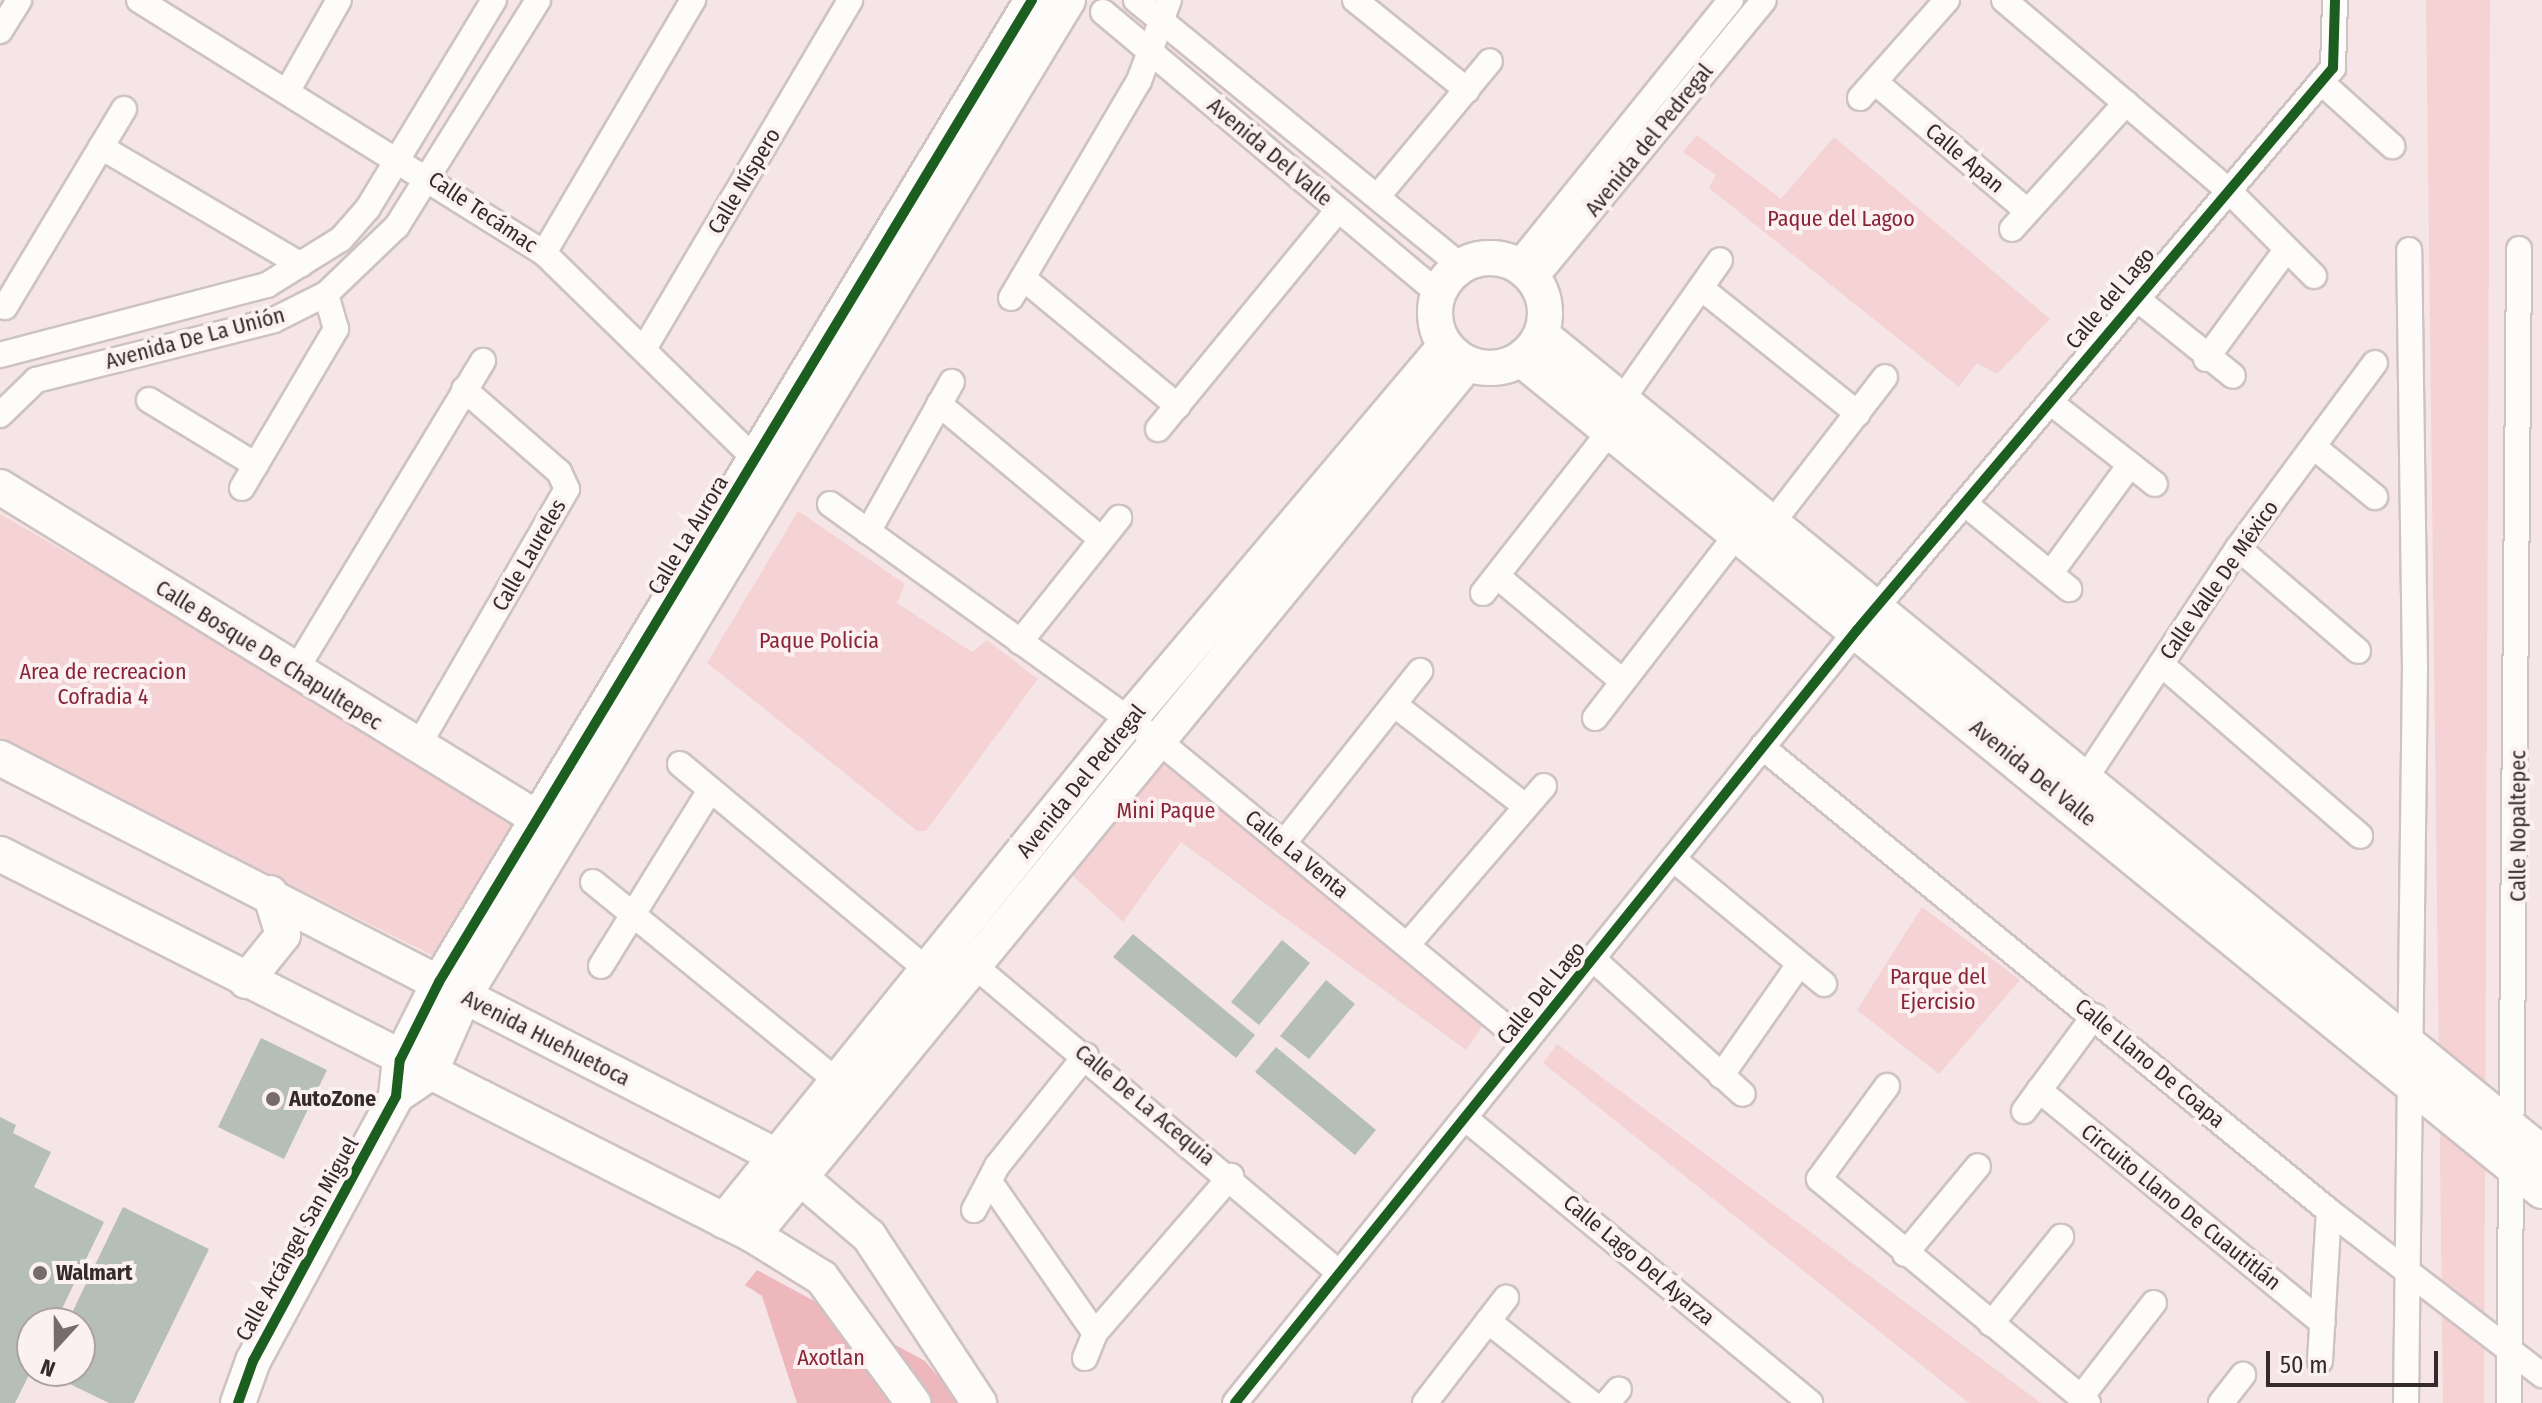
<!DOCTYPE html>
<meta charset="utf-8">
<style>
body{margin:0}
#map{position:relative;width:2542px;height:1403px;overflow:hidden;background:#f5e5e6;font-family:"Fira Sans Condensed",sans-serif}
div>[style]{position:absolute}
.green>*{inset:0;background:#f5d3d5}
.forest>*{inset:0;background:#edb7bb}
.building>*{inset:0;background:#b5bfb8}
.roads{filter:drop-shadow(2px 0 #cec2c2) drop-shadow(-2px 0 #cec2c2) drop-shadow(0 2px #cec2c2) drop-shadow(0 -2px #cec2c2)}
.street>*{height:24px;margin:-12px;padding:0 12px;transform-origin:12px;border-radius:12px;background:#fefbfb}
.secondary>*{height:34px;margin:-17px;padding:0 17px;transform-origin:17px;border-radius:17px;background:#fefbfb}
.secondary>.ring{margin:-17px;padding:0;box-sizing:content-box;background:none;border:34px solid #fefbfb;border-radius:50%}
.cycleway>*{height:10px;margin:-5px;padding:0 5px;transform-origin:5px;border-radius:5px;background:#1b5e20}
.dots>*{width:22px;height:22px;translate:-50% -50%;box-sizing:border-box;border:4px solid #fcf1f1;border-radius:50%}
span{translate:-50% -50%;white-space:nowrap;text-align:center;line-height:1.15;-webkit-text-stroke:8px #fcf1f1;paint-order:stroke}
.street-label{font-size:22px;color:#352a2b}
.park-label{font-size:22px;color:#882536}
.poi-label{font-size:22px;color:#352a2b;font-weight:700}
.left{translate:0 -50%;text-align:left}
.north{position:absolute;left:16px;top:1307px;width:80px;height:80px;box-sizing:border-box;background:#fcf1f1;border:2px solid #aca1a2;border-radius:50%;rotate:201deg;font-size:22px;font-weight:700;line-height:32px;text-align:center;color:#352a2b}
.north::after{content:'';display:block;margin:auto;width:28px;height:36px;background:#786b6c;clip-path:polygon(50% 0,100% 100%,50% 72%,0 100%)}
.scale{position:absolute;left:2266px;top:1351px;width:172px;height:36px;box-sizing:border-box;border:4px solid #352a2b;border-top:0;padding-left:10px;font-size:24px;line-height:28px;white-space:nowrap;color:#352a2b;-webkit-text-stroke:6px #fcf1f1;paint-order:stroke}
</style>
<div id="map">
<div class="green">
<i style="clip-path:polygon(2426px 0,2490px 0,2484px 1403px,2443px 1403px)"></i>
<i style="clip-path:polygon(1697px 135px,1781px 199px,1834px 137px,2050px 319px,1997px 374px,1977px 363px,1959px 387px,1709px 188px,1716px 175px,1683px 152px)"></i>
<i style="clip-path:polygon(798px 511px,905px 584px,897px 603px,972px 652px,987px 640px,1038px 679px,926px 831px,917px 831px,707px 663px)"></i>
<i style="clip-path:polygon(0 514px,529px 819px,444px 961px,0 740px)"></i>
<i style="clip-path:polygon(1162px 762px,1483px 1025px,1466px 1050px,1181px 842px,1123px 922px,1071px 874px)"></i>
<i style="clip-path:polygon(1922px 907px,2020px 980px,1939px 1074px,1857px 1010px)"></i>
<i style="clip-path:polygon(1557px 1044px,2041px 1403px,1969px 1403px,1543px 1063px)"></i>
</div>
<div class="forest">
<i style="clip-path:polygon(757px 1270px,925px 1361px,960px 1403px,797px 1403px,762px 1296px,745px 1285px)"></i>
</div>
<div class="building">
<i style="clip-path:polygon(1133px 934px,1255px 1035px,1236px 1058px,1113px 957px)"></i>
<i style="clip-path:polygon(1282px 940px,1310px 963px,1259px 1025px,1231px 1002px)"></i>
<i style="clip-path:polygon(1326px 980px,1355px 1004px,1309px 1059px,1280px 1036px)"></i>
<i style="clip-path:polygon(261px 1038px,327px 1070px,284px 1159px,218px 1127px)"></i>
<i style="clip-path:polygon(1276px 1047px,1376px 1130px,1355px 1155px,1255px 1072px)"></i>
<i style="clip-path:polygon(0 1117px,16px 1125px,13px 1133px,51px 1152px,34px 1187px,104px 1222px,55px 1323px,32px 1323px,32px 1369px,15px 1403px,0 1403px)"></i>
<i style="clip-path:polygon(123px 1207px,209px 1249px,134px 1403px,109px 1403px,43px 1371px,80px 1371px,80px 1323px,67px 1323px)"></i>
</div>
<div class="roads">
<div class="street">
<i style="left:139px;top:0;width:478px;rotate:32deg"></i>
<i style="left:544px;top:253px;width:308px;rotate:44.3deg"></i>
<i style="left:1136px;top:0;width:420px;rotate:39.3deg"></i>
<i style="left:1355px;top:0;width:144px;rotate:38.8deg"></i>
<i style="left:2004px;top:0;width:292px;rotate:40.3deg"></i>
<i style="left:2227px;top:189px;width:123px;rotate:45deg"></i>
<i style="left:1103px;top:12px;width:437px;rotate:40deg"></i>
<i style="left:0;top:31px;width:36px;rotate:-58deg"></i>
<i style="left:1875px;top:82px;width:199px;rotate:40.3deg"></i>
<i style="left:2321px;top:82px;width:96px;rotate:42deg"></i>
<i style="left:288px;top:90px;width:103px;rotate:-60.5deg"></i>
<i style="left:1860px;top:98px;width:131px;rotate:-48.4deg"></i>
<i style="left:101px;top:147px;width:232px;rotate:30.5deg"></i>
<i style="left:1378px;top:196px;width:175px;rotate:-50.3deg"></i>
<i style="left:2012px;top:229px;width:170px;rotate:-47.9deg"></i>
<i style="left:544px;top:253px;width:294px;rotate:-59.5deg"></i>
<i style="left:1517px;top:265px;width:341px;rotate:-51.1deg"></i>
<i style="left:1023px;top:278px;width:201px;rotate:39.6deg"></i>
<i style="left:1534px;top:280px;width:362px;rotate:-50.6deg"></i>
<i style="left:1701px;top:288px;width:201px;rotate:38.7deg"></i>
<i style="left:1011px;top:298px;width:252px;rotate:-59.5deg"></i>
<i style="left:1139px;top:81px;width:86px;rotate:-69.7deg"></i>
<i style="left:2136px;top:298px;width:124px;rotate:38.8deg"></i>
<i style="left:5px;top:307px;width:231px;rotate:-59deg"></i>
<i style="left:644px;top:349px;width:405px;rotate:-59.4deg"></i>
<i style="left:0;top:355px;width:276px;rotate:-14.7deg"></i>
<i style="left:267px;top:285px;width:87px;rotate:-31.9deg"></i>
<i style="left:341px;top:239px;width:41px;rotate:-48.9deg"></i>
<i style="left:368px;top:208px;width:243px;rotate:-58.8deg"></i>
<i style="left:2206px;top:359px;width:135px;rotate:-53.7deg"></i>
<i style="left:149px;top:400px;width:125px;rotate:31.3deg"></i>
<i style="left:1621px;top:401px;width:172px;rotate:-54.9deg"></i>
<i style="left:2050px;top:402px;width:133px;rotate:38deg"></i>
<i style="left:939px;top:404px;width:211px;rotate:39.8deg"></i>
<i style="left:0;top:415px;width:50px;rotate:-44.2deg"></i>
<i style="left:36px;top:380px;width:245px;rotate:-14.1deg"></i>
<i style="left:274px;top:320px;width:58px;rotate:-26.6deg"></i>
<i style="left:326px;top:294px;width:98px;rotate:-43.8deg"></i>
<i style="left:397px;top:226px;width:266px;rotate:-58deg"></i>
<i style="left:1158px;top:429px;width:283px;rotate:-50.6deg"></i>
<i style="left:2314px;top:447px;width:79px;rotate:39.3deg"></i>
<i style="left:242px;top:488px;width:185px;rotate:-59.4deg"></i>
<i style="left:336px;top:329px;width:36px;rotate:-106deg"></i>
<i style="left:1964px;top:503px;width:136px;rotate:39.3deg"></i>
<i style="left:830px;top:504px;width:407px;rotate:35.8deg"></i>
<i style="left:1160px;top:742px;width:473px;rotate:39.5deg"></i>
<i style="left:1773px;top:522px;width:183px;rotate:-52.3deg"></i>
<i style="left:868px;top:532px;width:172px;rotate:-60.8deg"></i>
<i style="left:2238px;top:548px;width:158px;rotate:40.6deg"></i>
<i style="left:2051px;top:573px;width:132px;rotate:-53.9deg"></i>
<i style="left:1497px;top:576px;width:163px;rotate:40deg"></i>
<i style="left:1483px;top:593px;width:206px;rotate:-51.9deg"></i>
<i style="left:1020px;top:642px;width:159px;rotate:-51.4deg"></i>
<i style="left:2161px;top:664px;width:263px;rotate:40.8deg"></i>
<i style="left:294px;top:673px;width:365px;rotate:-58.8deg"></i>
<i style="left:1395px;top:705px;width:165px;rotate:37.8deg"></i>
<i style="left:1595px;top:718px;width:234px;rotate:-52.3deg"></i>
<i style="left:418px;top:746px;width:297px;rotate:-59.9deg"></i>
<i style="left:567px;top:489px;width:19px;rotate:-115deg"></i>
<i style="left:559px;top:472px;width:126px;rotate:-138.9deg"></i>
<i style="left:1762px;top:747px;width:733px;rotate:39.29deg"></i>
<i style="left:2329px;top:1211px;width:269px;rotate:37.6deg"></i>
<i style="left:680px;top:764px;width:320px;rotate:39.8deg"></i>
<i style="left:2077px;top:791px;width:291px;rotate:-56.5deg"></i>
<i style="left:2238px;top:548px;width:230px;rotate:-53.5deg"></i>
<i style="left:1283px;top:844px;width:221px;rotate:-51.6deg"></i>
<i style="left:1673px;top:859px;width:196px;rotate:39.6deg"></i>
<i style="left:593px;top:882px;width:313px;rotate:39.2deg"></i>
<i style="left:1409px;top:943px;width:207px;rotate:-49.3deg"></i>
<i style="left:963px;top:956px;width:490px;rotate:40.1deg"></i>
<i style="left:1594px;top:960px;width:200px;rotate:42deg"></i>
<i style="left:601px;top:966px;width:207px;rotate:-58.2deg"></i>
<i style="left:1721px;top:1076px;width:134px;rotate:-55deg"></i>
<i style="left:1887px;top:1086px;width:115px;rotate:126.2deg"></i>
<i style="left:1819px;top:1179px;width:350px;rotate:39.8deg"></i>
<i style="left:2039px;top:1090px;width:367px;rotate:39.4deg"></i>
<i style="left:2024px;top:1111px;width:118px;rotate:-53.6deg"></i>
<i style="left:1466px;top:1119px;width:446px;rotate:39.5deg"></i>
<i style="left:990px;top:1182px;width:184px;rotate:55.2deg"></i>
<i style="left:974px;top:1210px;width:50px;rotate:-62.4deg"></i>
<i style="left:997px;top:1166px;width:142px;rotate:-51.3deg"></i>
<i style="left:1905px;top:1254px;width:114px;rotate:-50.3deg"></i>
<i style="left:1488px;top:1321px;width:132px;rotate:38.5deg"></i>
<i style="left:1991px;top:1324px;width:112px;rotate:-51.2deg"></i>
<i style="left:1085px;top:1358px;width:27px;rotate:-68deg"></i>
<i style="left:1095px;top:1333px;width:208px;rotate:-49.1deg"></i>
<i style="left:2320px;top:1361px;width:150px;rotate:-86.6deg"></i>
<i style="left:2081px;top:1397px;width:119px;rotate:-52.2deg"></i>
<i style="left:1235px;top:1403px;width:992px;rotate:-51.18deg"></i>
<i style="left:1857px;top:630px;width:736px;rotate:-49.74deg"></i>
<i style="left:2333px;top:68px;width:68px;rotate:-88.3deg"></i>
<i style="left:1425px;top:1403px;width:133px;rotate:-52.4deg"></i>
<i style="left:1607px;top:1403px;width:18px;rotate:-49deg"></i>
<i style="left:2221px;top:1403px;width:36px;rotate:-52deg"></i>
<i style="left:2406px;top:1403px;width:734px;rotate:-89.3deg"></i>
<i style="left:2415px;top:669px;width:419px;rotate:-90.8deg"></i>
<i style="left:2509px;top:1403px;width:1154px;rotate:-89.5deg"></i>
</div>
<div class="secondary">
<i class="ring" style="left:1435px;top:258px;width:76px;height:76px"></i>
<i style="left:1542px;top:335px;width:1292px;rotate:39.28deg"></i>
<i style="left:1521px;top:359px;width:1317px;rotate:39.18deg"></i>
<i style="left:0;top:487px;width:634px;rotate:31.66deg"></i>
<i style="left:0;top:758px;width:870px;rotate:27.15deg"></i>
<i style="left:774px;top:1155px;width:125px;rotate:40.5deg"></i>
<i style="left:869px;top:1236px;width:200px;rotate:56.6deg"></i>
<i style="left:0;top:854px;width:844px;rotate:26.84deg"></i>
<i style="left:753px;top:1235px;width:81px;rotate:31.9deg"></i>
<i style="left:822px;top:1278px;width:155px;rotate:53.9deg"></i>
<i style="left:246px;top:981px;width:59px;rotate:-51.2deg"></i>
<i style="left:283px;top:935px;width:44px;rotate:-107.2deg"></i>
<i style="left:396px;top:1096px;width:41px;rotate:-34.1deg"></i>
<i style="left:430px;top:1073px;width:84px;rotate:-66.2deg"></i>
<i style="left:464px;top:996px;width:1165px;rotate:-58.77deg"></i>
<i style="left:724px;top:1221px;width:644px;rotate:-51.05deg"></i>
<i style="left:1129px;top:720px;width:490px;rotate:-49.8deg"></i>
<i style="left:753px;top:1235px;width:1126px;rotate:-50.66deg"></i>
<i style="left:238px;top:1403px;width:45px;rotate:-70.3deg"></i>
<i style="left:253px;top:1361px;width:301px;rotate:-61.6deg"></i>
<i style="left:396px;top:1096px;width:36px;rotate:-84deg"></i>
<i style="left:400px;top:1060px;width:87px;rotate:-63.4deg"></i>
<i style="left:439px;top:982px;width:1147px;rotate:-58.87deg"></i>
</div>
</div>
<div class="cycleway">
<i style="left:238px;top:1403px;width:45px;rotate:-70.3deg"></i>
<i style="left:253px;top:1361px;width:301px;rotate:-61.6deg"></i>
<i style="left:396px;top:1096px;width:36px;rotate:-84deg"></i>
<i style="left:400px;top:1060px;width:87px;rotate:-63.4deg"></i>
<i style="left:439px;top:982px;width:1147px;rotate:-58.87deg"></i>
<i style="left:1235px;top:1403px;width:992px;rotate:-51.18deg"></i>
<i style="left:1857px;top:630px;width:736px;rotate:-49.74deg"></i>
<i style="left:2333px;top:68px;width:68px;rotate:-88.3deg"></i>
</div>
<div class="dots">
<i style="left:273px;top:1099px;background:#786b6c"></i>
<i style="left:40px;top:1273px;background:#786b6c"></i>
</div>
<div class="street-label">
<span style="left:1649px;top:140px;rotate:-51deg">Avenida del Pedregal</span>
<span style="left:1270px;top:152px;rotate:40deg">Avenida Del Valle</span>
<span style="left:1965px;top:158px;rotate:40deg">Calle Apan</span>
<span style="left:744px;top:181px;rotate:-59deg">Calle Níspero</span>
<span style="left:483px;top:212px;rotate:34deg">Calle Tecámac</span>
<span style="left:2110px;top:298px;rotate:-50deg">Calle del Lago</span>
<span style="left:195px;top:338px;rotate:-15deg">Avenida De La Unión</span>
<span style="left:688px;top:535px;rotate:-59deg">Calle La Aurora</span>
<span style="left:529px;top:555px;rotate:-60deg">Calle Laureles</span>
<span style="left:2219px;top:580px;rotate:-55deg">Calle Valle De México</span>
<span style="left:269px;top:655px;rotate:32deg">Calle Bosque De Chapultepec</span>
<span style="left:2033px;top:773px;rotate:39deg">Avenida Del Valle</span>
<span style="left:1081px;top:781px;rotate:-51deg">Avenida Del Pedregal</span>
<span style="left:2518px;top:826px;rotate:-90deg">Calle Nopaltepec</span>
<span style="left:1297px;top:854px;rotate:39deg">Calle La Venta</span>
<span style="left:1541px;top:993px;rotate:-51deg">Calle Del Lago</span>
<span style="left:546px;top:1038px;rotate:27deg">Avenida Huehuetoca</span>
<span style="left:2150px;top:1063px;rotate:40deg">Calle Llano De Coapa</span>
<span style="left:1145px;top:1105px;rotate:40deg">Calle De La Acequia</span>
<span style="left:2181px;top:1207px;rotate:39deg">Circuito Llano De Cuautitlán</span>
<span style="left:297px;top:1239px;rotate:-61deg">Calle Arcángel San Miguel</span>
<span style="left:1639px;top:1260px;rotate:40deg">Calle Lago Del Ayarza</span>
</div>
<div class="park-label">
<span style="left:1841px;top:219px">Paque del Lagoo</span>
<span style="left:819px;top:641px">Paque Policia</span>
<span style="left:103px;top:684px">Area de recreacion<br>Cofradia 4</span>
<span style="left:1166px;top:811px">Mini Paque</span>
<span style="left:1938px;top:989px">Parque del<br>Ejercisio</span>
<span style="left:831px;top:1358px">Axotlan</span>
</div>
<div class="poi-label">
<span class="left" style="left:289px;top:1099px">AutoZone</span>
<span class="left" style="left:56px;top:1273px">Walmart</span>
</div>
<div class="north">N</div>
<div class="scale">50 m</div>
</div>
